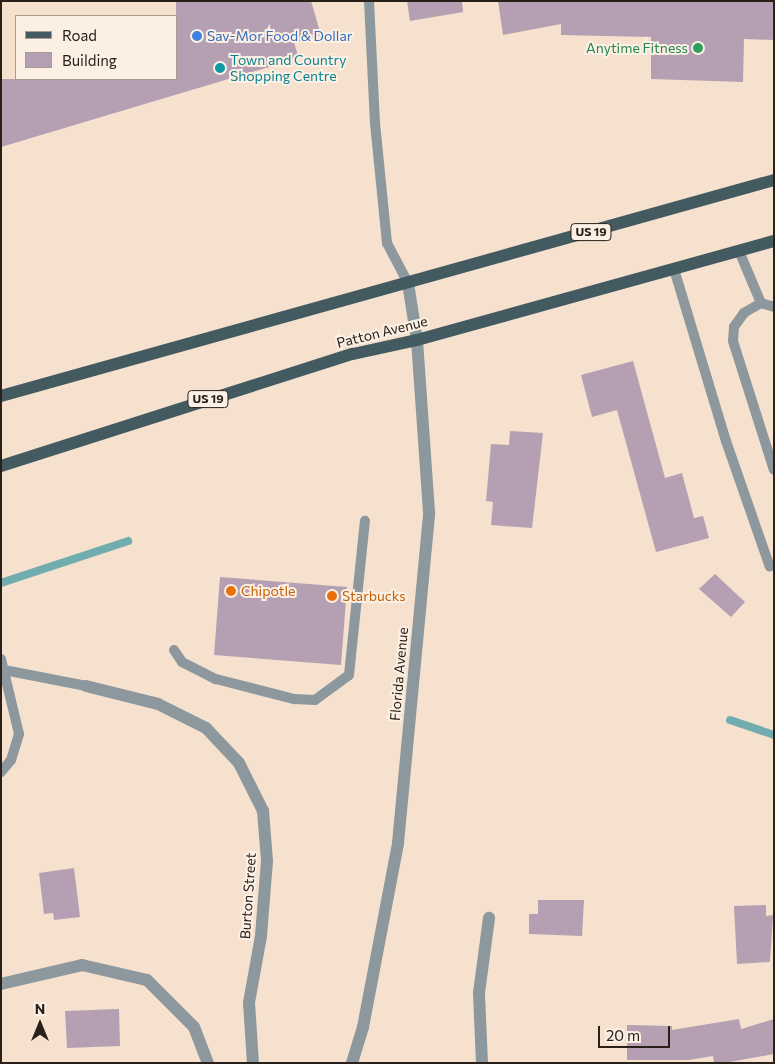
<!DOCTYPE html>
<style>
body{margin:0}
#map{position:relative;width:775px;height:1064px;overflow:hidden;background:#f5e1ce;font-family:Commissioner,sans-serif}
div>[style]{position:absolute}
.stream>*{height:8px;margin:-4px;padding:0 4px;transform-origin:4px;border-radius:4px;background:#71adaf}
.building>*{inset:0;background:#b4a0b2}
.service>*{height:10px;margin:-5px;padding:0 5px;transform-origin:5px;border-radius:5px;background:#8c989d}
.minor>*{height:12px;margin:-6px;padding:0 6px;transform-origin:6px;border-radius:6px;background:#8c989d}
.primary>*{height:12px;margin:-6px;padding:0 6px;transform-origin:6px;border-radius:6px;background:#445a61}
.dots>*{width:14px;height:14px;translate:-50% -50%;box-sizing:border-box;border:2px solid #fcf0e4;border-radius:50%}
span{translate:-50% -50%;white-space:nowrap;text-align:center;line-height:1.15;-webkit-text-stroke:4px #fcf0e4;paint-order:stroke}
.shield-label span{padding:1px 4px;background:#fcf0e4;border:1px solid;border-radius:4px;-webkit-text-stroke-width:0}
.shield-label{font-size:12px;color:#282019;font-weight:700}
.shop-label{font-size:14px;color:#366cbe}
.left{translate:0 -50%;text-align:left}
.leisure-label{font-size:14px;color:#27864d}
.right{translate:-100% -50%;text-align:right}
.culture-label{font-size:14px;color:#0d838f}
.street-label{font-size:14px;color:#282019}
.food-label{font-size:14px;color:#c56008}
.frame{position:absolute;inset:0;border:2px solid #282019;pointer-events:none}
.legend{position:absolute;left:15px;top:15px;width:162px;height:65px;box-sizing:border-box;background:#fcf0e4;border:1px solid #a79d93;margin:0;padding:6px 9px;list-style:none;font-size:15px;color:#282019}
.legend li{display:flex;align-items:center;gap:10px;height:25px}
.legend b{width:25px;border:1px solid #a79d93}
.north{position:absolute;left:15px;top:999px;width:50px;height:50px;-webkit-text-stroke:4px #fcf0e4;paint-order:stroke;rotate:0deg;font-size:14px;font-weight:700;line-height:20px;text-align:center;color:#282019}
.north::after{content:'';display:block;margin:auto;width:18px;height:22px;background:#282019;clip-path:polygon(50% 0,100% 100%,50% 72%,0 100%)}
.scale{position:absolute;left:598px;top:1026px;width:72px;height:22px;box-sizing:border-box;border:2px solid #282019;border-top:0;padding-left:6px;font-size:15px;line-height:18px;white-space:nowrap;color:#282019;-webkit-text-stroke:4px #fcf0e4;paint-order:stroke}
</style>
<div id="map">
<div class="stream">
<i style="left:1px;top:583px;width:134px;rotate:-18.3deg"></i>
<i style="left:730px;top:720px;width:46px;rotate:18.8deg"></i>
</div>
<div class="building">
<i style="clip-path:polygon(176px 1px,311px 1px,321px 35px,294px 43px,299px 58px,1px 147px,1px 79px,176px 79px)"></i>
<i style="clip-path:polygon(407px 1px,462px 1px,463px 12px,410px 21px)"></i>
<i style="clip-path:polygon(498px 1px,774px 1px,774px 40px,744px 39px,743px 82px,651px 79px,651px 37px,561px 35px,561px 24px,503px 35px)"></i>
<i style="clip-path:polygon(633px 361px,665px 478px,682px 473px,694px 518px,703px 516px,709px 538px,656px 552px,617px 410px,592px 417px,581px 375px)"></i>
<i style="clip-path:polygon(510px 431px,543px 433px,532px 528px,491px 525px,493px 502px,486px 501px,491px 444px,509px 445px)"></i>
<i style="clip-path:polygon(715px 574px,745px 602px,731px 617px,699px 589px)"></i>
<i style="clip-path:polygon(220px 577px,347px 587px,341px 665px,214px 655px)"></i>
<i style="clip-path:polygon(74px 868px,80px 917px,54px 920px,53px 913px,44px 914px,39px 873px)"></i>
<i style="clip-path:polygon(538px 900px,584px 900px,582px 936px,529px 934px,529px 914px,538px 914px)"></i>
<i style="clip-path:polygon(766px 905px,766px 916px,773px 915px,770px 962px,737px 964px,734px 906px)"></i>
<i style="clip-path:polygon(119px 1009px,120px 1046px,67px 1048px,65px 1011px)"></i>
<i style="clip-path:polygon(739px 1019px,741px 1029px,774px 1019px,774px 1054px,724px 1063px,714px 1063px,713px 1056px,689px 1060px,627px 1060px,627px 1025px,672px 1026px,672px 1030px)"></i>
</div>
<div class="service">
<i style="left:369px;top:1px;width:122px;rotate:87.2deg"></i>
<i style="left:375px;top:123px;width:121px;rotate:84.3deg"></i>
<i style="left:387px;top:243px;width:45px;rotate:62.3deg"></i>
<i style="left:739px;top:251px;width:56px;rotate:67.1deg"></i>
<i style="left:761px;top:303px;width:20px;rotate:150deg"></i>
<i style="left:744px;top:313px;width:17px;rotate:126deg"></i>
<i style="left:734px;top:327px;width:14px;rotate:94deg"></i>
<i style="left:733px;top:341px;width:135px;rotate:72.4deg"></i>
<i style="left:674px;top:269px;width:180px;rotate:73.2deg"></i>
<i style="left:726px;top:441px;width:133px;rotate:70.8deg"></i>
<i style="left:761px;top:303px;width:14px;rotate:17deg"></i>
<i style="left:174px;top:650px;width:14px;rotate:56deg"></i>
<i style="left:182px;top:662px;width:38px;rotate:27deg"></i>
<i style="left:216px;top:679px;width:81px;rotate:14.4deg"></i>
<i style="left:294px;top:699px;width:21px;rotate:3deg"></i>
<i style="left:315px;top:700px;width:42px;rotate:-36.3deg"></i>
<i style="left:349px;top:675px;width:155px;rotate:-84.1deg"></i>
<i style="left:1px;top:659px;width:77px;rotate:76.5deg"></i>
<i style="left:19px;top:734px;width:27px;rotate:107deg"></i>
<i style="left:11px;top:760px;width:16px;rotate:130deg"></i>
<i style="left:4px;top:670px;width:84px;rotate:11deg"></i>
</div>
<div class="minor">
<i style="left:86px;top:686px;width:74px;rotate:14deg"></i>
<i style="left:158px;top:704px;width:54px;rotate:26.6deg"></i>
<i style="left:206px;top:728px;width:48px;rotate:46.7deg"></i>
<i style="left:239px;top:763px;width:54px;rotate:63.4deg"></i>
<i style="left:263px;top:811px;width:50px;rotate:85.4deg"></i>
<i style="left:267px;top:861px;width:75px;rotate:94.6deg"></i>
<i style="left:261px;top:936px;width:68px;rotate:100.2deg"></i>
<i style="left:249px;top:1003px;width:60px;rotate:86.2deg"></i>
<i style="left:1px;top:984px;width:83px;rotate:-13.2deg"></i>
<i style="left:82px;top:965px;width:67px;rotate:13deg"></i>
<i style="left:147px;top:980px;width:66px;rotate:45deg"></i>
<i style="left:194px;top:1027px;width:39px;rotate:69deg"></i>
<i style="left:352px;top:1063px;width:38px;rotate:-73deg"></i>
<i style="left:363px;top:1027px;width:187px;rotate:-79.2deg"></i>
<i style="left:398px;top:843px;width:332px;rotate:-84.6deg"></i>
<i style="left:429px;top:512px;width:172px;rotate:-94deg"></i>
<i style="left:417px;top:340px;width:58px;rotate:-99deg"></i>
<i style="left:482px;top:1063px;width:70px;rotate:-92.5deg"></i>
<i style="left:479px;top:993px;width:76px;rotate:-82.4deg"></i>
</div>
<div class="primary">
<i style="left:1px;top:396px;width:803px;rotate:-15.61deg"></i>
<i style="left:1px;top:466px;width:369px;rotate:-17.7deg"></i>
<i style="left:353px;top:354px;width:66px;rotate:-12.3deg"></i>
<i style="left:417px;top:340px;width:370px;rotate:-15.5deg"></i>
</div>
<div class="dots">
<i style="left:197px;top:36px;background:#3f7fe0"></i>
<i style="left:698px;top:48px;background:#2e9e5b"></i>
<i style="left:220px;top:68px;background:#0f9aa8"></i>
<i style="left:231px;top:591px;background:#e8710a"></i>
<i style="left:332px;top:596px;background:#e8710a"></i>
</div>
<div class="shield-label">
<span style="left:591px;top:232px">US 19</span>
<span style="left:208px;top:399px">US 19</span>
</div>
<div class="shop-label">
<span class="left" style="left:207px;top:36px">Sav-Mor Food &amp; Dollar</span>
</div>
<div class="leisure-label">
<span class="right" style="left:688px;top:48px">Anytime Fitness</span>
</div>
<div class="culture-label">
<span class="left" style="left:230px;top:68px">Town and Country<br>Shopping Centre</span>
</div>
<div class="street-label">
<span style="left:382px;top:332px;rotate:-14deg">Patton Avenue</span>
<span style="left:399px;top:674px;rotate:-85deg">Florida Avenue</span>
<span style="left:248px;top:896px;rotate:-86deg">Burton Street</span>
</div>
<div class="food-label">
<span class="left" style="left:241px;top:591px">Chipotle</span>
<span class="left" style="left:342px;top:596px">Starbucks</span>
</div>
<div class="frame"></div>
<ul class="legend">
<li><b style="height:6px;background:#445a61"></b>Road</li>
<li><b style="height:14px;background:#b4a0b2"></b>Building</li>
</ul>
<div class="north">N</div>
<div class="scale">20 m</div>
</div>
